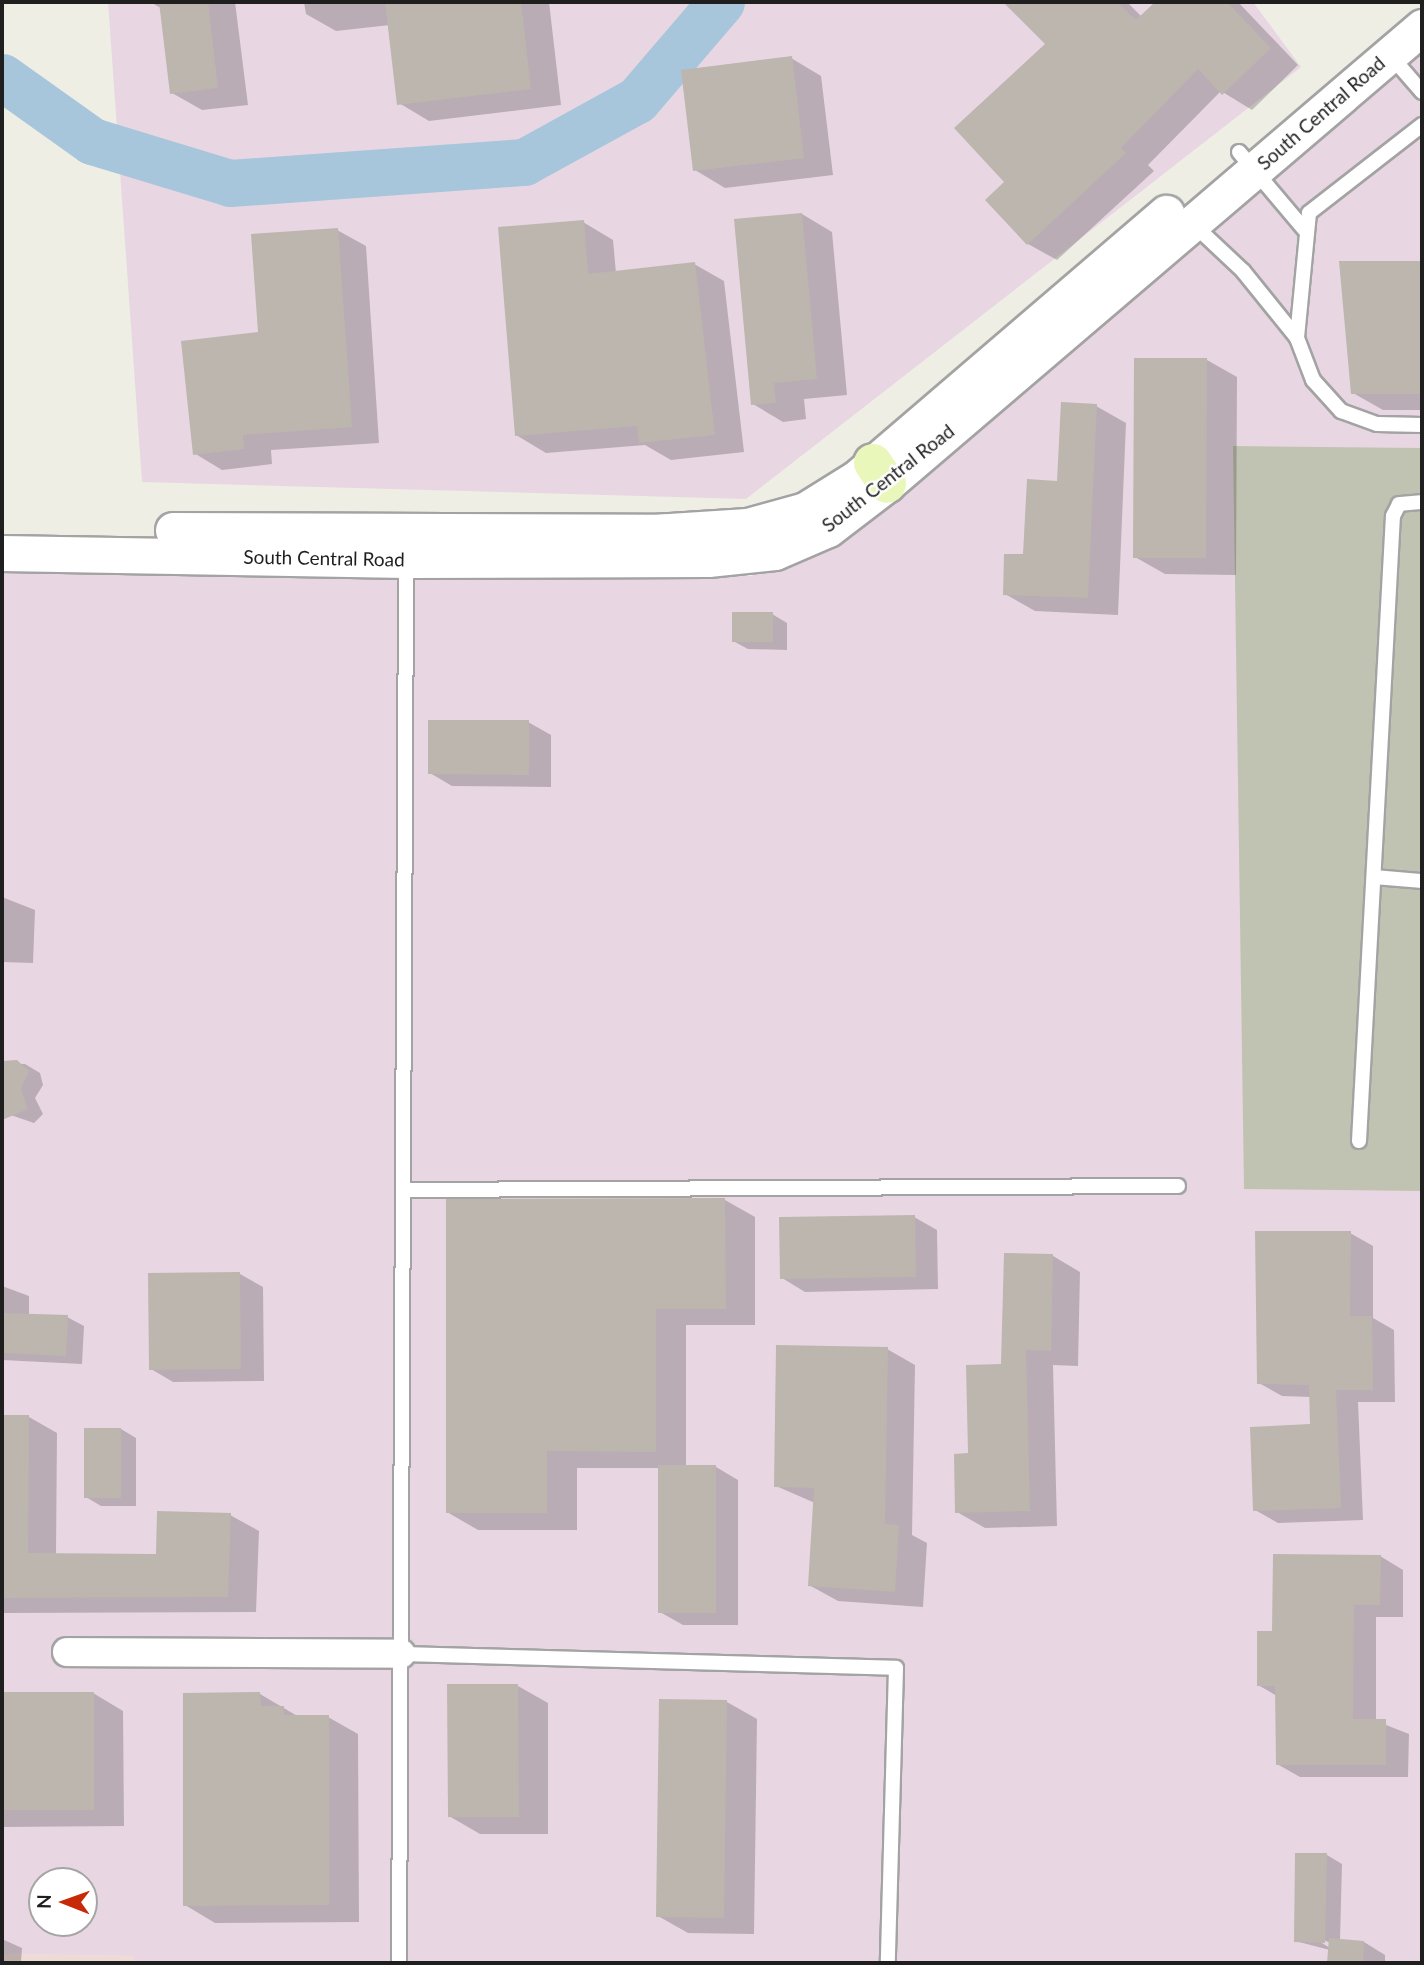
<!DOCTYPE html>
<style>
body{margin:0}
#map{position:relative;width:1424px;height:1965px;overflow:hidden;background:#efeee5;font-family:Lato,sans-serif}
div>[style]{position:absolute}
.commercial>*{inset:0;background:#efdbd5}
.industrial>*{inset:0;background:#e8d7e2}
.construction>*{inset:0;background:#c0c3b1}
.shadow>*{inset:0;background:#0003}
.river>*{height:47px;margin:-23.5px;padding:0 23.5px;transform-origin:23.5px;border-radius:23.5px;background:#a7c6db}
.building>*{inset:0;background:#bcb6af}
.roads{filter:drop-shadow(2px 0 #a3a3a3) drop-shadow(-2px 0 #a3a3a3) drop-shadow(0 2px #a3a3a3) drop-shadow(0 -2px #a3a3a3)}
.service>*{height:14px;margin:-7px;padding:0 7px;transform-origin:7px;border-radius:7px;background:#fff}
.minor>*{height:28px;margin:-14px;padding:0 14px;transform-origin:14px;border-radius:14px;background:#fff}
.tertiary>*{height:35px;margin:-17.5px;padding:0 17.5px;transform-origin:17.5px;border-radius:17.5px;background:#fff}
.secondary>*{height:38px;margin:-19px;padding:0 19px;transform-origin:19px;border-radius:19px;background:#e9f7bb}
span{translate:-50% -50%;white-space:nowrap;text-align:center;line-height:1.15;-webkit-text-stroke:5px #fff;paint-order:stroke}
.street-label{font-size:19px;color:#1f1f1f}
.frame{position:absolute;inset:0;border:4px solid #1f1f1f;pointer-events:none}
.north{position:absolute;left:28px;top:1867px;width:70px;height:70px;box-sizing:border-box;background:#fff;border:2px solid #a5a5a5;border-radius:50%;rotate:271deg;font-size:19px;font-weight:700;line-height:28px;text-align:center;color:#1f1f1f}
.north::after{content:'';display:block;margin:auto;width:24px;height:32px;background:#c62a07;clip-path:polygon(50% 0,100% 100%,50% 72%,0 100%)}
</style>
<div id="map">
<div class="commercial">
<i style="clip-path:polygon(2px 1954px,134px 1956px,134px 1963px,2px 1963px)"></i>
</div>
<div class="industrial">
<i style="clip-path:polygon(108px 2px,1253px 2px,1301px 67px,746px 499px,142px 482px)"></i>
<i style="clip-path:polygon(evenodd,1422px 38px,1422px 1963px,134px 1963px,134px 1956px,2px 1954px,2px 571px,752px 576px,1422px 38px,42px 1881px,84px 1881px,84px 1923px,42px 1923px,42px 1881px)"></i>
</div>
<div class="construction">
<i style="clip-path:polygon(1233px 446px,1422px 448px,1422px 1191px,1244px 1189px)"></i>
</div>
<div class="shadow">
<i style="clip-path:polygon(150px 2px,235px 2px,248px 105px,202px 110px,172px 93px,161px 8px)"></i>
<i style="clip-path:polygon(304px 2px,549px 2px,561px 105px,429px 121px,399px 103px,390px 25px,336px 31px,306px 14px)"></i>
<i style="clip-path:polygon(1016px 2px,1127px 2px,1142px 17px,1158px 2px,1238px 2px,1298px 65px,1252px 110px,1221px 91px,1148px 165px,1154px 171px,1057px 260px,1028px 244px,1006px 183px,1048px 44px,1011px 7px)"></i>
<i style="clip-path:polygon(791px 58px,821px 76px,833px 175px,725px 188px,695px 170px)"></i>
<i style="clip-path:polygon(802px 214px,832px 232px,847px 395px,804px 399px,806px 419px,783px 422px,753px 404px)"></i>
<i style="clip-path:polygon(583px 222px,613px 240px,616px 273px,694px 264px,724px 281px,744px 452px,671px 460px,645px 445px,546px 453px,516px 435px)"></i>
<i style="clip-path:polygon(337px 230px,366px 246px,379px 443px,271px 450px,272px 464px,222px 470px,194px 453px,260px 334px)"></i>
<i style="clip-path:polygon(1341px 262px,1422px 263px,1422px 410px,1383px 410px,1353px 393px)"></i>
<i style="clip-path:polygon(1207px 360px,1237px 377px,1236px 575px,1165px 574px,1135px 557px)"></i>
<i style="clip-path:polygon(1096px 406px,1126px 423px,1118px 615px,1035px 611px,1005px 594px)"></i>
<i style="clip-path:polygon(772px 614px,787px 623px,787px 650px,748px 649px,733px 641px)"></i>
<i style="clip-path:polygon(528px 722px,551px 735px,551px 787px,452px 786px,430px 773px)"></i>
<i style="clip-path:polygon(2px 897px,35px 910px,33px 963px,2px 962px)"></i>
<i style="clip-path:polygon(2px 1064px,25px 1064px,40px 1073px,43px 1085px,35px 1098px,43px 1114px,34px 1123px,2px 1112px)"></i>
<i style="clip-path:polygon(725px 1200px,755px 1217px,755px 1325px,686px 1325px,686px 1467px,716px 1467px,738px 1480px,738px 1625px,683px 1625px,660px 1612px,660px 1468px,577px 1468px,577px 1530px,478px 1530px,447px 1512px)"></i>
<i style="clip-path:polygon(914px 1217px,937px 1230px,938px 1289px,805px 1292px,782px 1278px)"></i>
<i style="clip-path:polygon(1350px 1233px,1373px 1246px,1373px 1318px,1394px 1330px,1395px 1402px,1358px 1402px,1363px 1520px,1278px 1523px,1255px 1510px,1312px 1426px,1311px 1397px,1282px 1396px,1259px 1383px)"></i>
<i style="clip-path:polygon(1053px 1256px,1080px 1272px,1078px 1366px,1053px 1365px,1057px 1526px,985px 1528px,957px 1512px,970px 1455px)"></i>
<i style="clip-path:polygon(240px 1274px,263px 1287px,264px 1381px,173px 1382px,151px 1369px,149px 1275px)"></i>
<i style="clip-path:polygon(2px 1286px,29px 1296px,29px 1315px,67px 1317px,84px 1326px,82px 1364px,2px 1360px)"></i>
<i style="clip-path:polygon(887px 1349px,915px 1365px,912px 1535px,927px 1543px,923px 1607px,838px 1601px,809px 1585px,815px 1503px,776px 1486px)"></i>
<i style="clip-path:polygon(2px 1417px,29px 1417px,57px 1433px,56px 1555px,158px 1556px,230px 1515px,259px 1531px,256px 1612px,2px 1613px)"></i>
<i style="clip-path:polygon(121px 1429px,136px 1438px,136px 1506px,101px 1506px,86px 1497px)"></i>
<i style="clip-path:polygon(1380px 1556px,1403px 1570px,1403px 1617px,1376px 1617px,1376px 1721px,1409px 1734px,1408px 1777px,1300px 1777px,1277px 1764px,1277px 1696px,1258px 1685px,1274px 1632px)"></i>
<i style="clip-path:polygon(518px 1686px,548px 1703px,548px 1834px,480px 1834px,449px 1816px)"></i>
<i style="clip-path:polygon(2px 1693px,93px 1693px,123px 1711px,124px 1826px,2px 1827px)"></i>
<i style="clip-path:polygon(260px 1694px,299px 1717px,328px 1717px,358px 1734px,359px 1922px,215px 1923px,185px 1905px)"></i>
<i style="clip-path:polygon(727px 1702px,757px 1719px,754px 1934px,688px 1933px,658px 1916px)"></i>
<i style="clip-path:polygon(evenodd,1327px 1855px,1342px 1864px,1340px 1940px,1364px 1942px,1385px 1955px,1385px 1963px,1329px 1963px,1330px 1950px,1295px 1941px,1327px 1855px,1318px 1937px,1330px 1943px,1330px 1948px,1317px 1940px,1318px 1937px)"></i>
<i style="clip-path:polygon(2px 1939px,22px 1948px,21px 1963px,2px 1963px)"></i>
</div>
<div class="river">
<i style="left:2px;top:77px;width:110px;rotate:35.4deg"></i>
<i style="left:92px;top:141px;width:144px;rotate:16.9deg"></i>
<i style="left:230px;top:183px;width:295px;rotate:-4.1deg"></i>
<i style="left:524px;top:162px;width:129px;rotate:-28.8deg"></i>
<i style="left:637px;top:100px;width:129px;rotate:-49.4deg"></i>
</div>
<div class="building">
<i style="clip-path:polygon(159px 2px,208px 2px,218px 88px,170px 94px)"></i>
<i style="clip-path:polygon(385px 2px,521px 2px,531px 89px,397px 105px)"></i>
<i style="clip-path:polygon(1003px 2px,1117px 2px,1136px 20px,1155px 2px,1227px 2px,1271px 48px,1222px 95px,1198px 69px,1121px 148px,1126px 153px,1027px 245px,985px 200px,1004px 182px,954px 128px,1045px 44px)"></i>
<i style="clip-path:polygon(792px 56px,804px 158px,693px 171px,681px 70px)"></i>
<i style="clip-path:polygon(802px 213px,817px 379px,774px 383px,776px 403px,751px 405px,734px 219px)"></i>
<i style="clip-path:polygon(584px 220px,588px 274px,695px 262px,715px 435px,639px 443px,637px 426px,515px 436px,498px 227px)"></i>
<i style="clip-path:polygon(338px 228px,352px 427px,243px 435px,244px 449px,193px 455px,181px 341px,258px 332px,251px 234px)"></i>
<i style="clip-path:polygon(1339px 261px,1422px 261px,1422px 394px,1351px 394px)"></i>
<i style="clip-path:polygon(1134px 358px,1207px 358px,1206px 558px,1133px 558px)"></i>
<i style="clip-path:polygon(1061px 402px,1097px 404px,1088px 598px,1003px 595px,1004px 554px,1023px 554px,1027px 479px,1057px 481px)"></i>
<i style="clip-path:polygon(732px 612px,773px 612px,773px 642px,732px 642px)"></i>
<i style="clip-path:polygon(428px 720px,529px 720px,529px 775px,428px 774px)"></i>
<i style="clip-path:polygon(17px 1060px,29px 1071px,21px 1089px,28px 1109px,2px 1120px,2px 1061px)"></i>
<i style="clip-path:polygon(725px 1198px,726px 1309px,656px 1309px,656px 1452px,547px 1451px,547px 1513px,446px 1513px,446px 1199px)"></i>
<i style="clip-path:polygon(915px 1215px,916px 1277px,780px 1279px,779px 1217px)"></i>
<i style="clip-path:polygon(1255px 1231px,1351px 1231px,1350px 1316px,1372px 1316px,1373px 1390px,1336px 1390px,1341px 1508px,1253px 1511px,1250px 1427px,1310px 1424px,1309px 1385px,1257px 1384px)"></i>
<i style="clip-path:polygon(1004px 1253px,1053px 1254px,1051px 1351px,1026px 1350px,1030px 1511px,955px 1513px,954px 1454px,968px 1453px,966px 1365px,1001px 1364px)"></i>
<i style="clip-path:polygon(240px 1272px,241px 1369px,149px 1370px,148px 1273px)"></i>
<i style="clip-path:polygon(2px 1313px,68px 1315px,66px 1356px,2px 1353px)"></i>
<i style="clip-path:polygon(776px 1345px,888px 1347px,885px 1524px,899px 1525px,895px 1592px,808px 1586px,814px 1488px,774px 1487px)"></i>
<i style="clip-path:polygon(2px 1415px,29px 1415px,28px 1553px,156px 1554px,157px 1511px,231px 1513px,228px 1597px,2px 1598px)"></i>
<i style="clip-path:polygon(84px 1428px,121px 1428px,121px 1498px,84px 1498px)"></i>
<i style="clip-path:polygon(658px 1465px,716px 1465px,716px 1613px,658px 1613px)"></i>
<i style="clip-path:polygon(1273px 1554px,1381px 1555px,1380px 1605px,1354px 1605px,1353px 1719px,1386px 1719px,1386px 1765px,1276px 1765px,1275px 1686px,1257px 1686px,1257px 1631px,1272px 1631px)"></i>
<i style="clip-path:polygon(447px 1684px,518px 1684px,519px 1817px,448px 1817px)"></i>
<i style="clip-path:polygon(2px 1692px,94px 1692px,94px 1810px,2px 1810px)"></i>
<i style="clip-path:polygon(260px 1692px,261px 1706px,284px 1706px,284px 1715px,329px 1715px,329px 1905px,183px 1906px,183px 1693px)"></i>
<i style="clip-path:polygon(659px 1699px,727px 1700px,724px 1918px,656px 1917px)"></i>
<i style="clip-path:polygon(1295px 1853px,1327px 1853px,1325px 1943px,1294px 1942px)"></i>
<i style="clip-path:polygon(1329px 1938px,1364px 1941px,1363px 1963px,1327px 1963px)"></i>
</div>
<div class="roads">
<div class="service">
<i style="left:1390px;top:55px;width:49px;rotate:49.1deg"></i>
<i style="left:1422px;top:125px;width:143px;rotate:142.1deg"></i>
<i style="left:1309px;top:213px;width:126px;rotate:95.5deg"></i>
<i style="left:1297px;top:338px;width:45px;rotate:69.1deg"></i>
<i style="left:1313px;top:380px;width:42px;rotate:47.9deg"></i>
<i style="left:1341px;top:411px;width:38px;rotate:20deg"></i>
<i style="left:1377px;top:424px;width:45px;rotate:1.3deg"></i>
<i style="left:1239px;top:152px;width:101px;rotate:49.8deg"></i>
<i style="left:1193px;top:224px;width:69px;rotate:43.2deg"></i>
<i style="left:1243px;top:271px;width:86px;rotate:51.1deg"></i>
<i style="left:1375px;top:877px;width:47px;rotate:4.9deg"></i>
<i style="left:1359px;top:1141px;width:626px;rotate:-86.89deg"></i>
<i style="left:1393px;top:516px;width:13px;rotate:-63deg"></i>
<i style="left:1399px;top:504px;width:23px;rotate:-5deg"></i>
<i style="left:404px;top:1190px;width:774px;rotate:-0.3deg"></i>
<i style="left:401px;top:1654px;width:495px;rotate:1.6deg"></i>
<i style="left:896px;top:1668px;width:295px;rotate:91.6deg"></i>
<i style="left:399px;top:1963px;width:1405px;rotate:-89.71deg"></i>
</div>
<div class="minor">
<i style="left:67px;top:1652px;width:334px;rotate:0.3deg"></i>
</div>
<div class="tertiary">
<i style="left:173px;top:530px;width:479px;rotate:0.2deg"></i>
<i style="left:652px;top:532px;width:95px;rotate:-3.6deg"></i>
<i style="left:747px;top:526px;width:60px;rotate:-15.4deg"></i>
<i style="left:805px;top:510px;width:62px;rotate:-31.9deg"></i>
<i style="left:858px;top:477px;width:406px;rotate:-40.6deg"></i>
<i style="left:2px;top:553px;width:404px;rotate:1deg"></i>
<i style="left:406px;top:560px;width:302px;rotate:-0.2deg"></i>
<i style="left:708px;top:559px;width:67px;rotate:-6deg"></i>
<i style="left:775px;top:552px;width:58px;rotate:-23.5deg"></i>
<i style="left:828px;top:529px;width:74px;rotate:-37.3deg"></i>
<i style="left:887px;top:484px;width:704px;rotate:-40.5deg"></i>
</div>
<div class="secondary">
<i style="left:873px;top:463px;width:25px;rotate:56deg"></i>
</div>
</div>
<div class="street-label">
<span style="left:1321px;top:113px;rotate:-41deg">South Central Road</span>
<span style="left:888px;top:478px;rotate:-38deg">South Central Road</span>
<span style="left:324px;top:558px;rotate:1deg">South Central Road</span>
</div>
<div class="frame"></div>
<div class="north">N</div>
</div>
